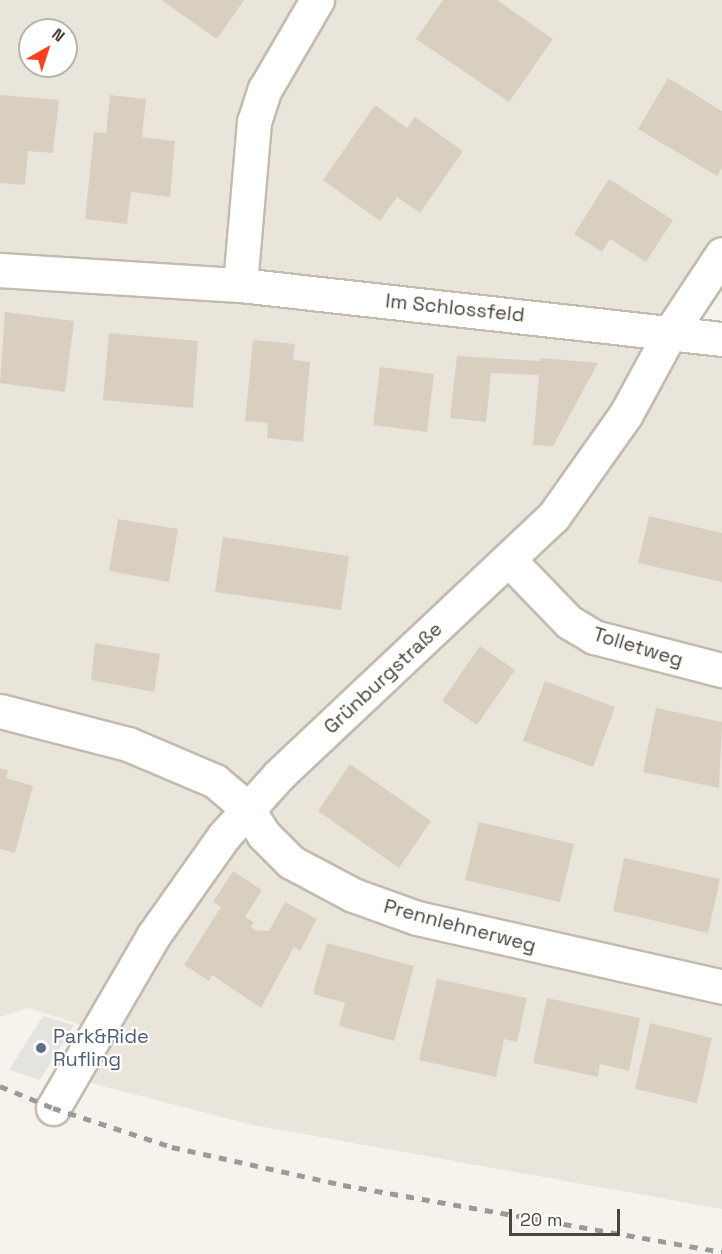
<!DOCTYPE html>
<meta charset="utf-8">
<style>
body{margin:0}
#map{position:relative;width:722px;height:1254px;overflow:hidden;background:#f6f3ec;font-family:"Space Grotesk",sans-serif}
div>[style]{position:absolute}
.residential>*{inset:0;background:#eae5da}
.parking>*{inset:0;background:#e5e3e0}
.building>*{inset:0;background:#d8cfc1}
.roads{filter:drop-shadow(2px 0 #c2bbae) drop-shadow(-2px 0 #c2bbae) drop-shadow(0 2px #c2bbae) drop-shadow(0 -2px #c2bbae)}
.minor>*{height:33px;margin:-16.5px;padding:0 16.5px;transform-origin:16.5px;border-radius:16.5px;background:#fff}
.rail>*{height:4.5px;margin-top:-2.25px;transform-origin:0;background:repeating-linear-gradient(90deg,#9a9a9a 0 8px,transparent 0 16px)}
.dots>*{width:16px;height:16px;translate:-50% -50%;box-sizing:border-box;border:3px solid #fff;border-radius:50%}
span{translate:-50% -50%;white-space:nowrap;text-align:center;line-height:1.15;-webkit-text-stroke:4.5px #fff;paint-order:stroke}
.street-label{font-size:20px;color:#4b4439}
.service-label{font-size:20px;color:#4e5e75}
.left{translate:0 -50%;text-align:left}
.north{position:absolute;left:18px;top:18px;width:60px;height:60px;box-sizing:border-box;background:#fff;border:2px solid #b7b4b0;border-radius:50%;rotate:39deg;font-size:16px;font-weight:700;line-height:24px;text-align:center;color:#4b4439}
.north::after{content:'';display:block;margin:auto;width:21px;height:27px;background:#fc3f1d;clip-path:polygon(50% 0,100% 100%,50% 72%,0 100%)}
.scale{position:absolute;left:509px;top:1209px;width:111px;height:27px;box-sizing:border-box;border:3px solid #4b4439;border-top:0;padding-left:8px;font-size:18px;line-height:21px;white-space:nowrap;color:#4b4439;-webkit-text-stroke:4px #fff;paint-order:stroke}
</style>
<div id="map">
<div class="residential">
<i style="clip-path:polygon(evenodd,0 0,722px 0,722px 241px,695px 349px,722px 354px,722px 1209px,252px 1125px,64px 1076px,88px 1027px,29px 1008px,0 1017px,0 0,30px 30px,66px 30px,66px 66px,30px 66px,30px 30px)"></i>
</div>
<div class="parking">
<i style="clip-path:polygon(43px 1016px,74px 1025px,40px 1080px,9px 1070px)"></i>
</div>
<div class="building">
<i style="clip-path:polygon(161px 0,244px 0,217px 39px)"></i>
<i style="clip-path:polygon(443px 0,497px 0,553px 39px,509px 102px,416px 39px)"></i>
<i style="clip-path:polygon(668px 78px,722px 111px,722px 168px,717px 176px,638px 129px)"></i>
<i style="clip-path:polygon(0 95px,59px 100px,53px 153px,28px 151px,25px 185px,0 183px)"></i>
<i style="clip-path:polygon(110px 95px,146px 99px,142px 137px,175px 141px,170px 197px,131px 192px,127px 224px,85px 219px,94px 132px,106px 133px)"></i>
<i style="clip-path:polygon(375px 105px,407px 128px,415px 117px,463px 151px,420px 213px,397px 197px,380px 221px,323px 180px)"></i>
<i style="clip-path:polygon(609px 179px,673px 220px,646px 262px,610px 239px,602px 252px,574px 234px)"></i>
<i style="clip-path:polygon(5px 312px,74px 321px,65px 392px,0 383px)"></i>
<i style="clip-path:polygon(109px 333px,198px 341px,193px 408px,103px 400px)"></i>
<i style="clip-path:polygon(253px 340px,295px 344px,293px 360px,310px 362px,303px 442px,267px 438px,268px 423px,245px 421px)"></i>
<i style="clip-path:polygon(457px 356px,540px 361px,540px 358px,598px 363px,553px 446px,533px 445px,539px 375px,491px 373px,486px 422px,450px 418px)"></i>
<i style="clip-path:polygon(380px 367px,434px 374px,427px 432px,373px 425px)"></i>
<i style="clip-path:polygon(649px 516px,722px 533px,722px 582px,638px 563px)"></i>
<i style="clip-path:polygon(118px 519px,178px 529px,169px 582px,109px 571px)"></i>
<i style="clip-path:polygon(223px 537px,349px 556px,341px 610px,215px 592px)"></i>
<i style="clip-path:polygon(95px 643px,160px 654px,154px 692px,91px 680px)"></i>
<i style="clip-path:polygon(480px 646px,515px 670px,477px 725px,442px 701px)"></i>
<i style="clip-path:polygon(545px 681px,615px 707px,593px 767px,523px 741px)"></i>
<i style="clip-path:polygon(656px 708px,722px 722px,719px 788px,643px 772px)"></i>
<i style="clip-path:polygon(350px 764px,431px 821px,399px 868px,318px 811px)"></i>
<i style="clip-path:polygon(0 768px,8px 770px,6px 778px,33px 786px,15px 853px,0 849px)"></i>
<i style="clip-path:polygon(479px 822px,574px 844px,560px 902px,465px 880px)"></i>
<i style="clip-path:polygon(624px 858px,720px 879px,708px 933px,613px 911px)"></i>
<i style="clip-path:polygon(233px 871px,262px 890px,245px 917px,254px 922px,251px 927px,255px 930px,269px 931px,285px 902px,317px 919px,300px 951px,294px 947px,261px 1008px,212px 975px,209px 981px,184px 965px,221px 907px,213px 902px)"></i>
<i style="clip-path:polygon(327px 943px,414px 966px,394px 1041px,339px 1026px,345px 1003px,313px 994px)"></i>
<i style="clip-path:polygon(437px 979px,527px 998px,517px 1042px,504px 1039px,496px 1077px,419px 1060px)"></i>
<i style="clip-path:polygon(547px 998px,640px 1018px,629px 1071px,600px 1064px,598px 1077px,533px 1063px)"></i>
<i style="clip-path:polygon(650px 1023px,712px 1038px,697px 1103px,635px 1089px)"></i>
</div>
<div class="roads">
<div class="minor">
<i style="left:0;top:270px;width:240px;rotate:3.6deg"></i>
<i style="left:240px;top:285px;width:485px;rotate:6.4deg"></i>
<i style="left:240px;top:285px;width:164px;rotate:-85.1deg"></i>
<i style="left:254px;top:122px;width:35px;rotate:-72deg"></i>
<i style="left:265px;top:89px;width:103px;rotate:-59.7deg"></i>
<i style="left:510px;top:561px;width:85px;rotate:46deg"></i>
<i style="left:569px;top:622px;width:29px;rotate:31deg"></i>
<i style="left:594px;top:637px;width:132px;rotate:14.5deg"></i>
<i style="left:0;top:711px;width:132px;rotate:14.5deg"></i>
<i style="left:128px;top:744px;width:95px;rotate:23deg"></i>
<i style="left:215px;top:781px;width:42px;rotate:40.2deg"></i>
<i style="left:247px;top:808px;width:31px;rotate:58deg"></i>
<i style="left:263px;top:834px;width:40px;rotate:45deg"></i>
<i style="left:291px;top:862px;width:70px;rotate:28deg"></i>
<i style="left:353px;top:895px;width:68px;rotate:19.8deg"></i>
<i style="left:417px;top:918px;width:313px;rotate:12.7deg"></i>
<i style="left:53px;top:1108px;width:199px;rotate:-59.8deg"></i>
<i style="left:153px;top:936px;width:121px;rotate:-54.7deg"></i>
<i style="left:223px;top:837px;width:85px;rotate:-47.9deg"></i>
<i style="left:280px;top:774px;width:375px;rotate:-43.3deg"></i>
<i style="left:553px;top:517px;width:126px;rotate:-54.7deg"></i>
<i style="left:626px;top:414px;width:94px;rotate:-61.5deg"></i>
<i style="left:671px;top:331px;width:92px;rotate:-56.5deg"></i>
</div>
</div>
<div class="rail">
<i style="left:0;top:1086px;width:57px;rotate:22.5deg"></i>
<i style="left:53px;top:1108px;width:125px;rotate:18.1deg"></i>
<i style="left:172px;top:1147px;width:175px;rotate:12.5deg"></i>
<i style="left:343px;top:1185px;width:385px;rotate:10deg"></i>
</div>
<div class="dots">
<i style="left:41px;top:1048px;background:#5c6f8a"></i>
</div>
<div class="street-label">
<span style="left:455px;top:308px;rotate:6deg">Im Schlossfeld</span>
<span style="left:638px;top:647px;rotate:17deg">Tolletweg</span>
<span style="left:383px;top:678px;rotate:-43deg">Grünburgstraße</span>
<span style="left:460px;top:926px;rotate:15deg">Prennlehnerweg</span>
</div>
<div class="service-label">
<span class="left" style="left:53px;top:1048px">Park&amp;Ride<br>Rufling</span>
</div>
<div class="north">N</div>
<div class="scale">20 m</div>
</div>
